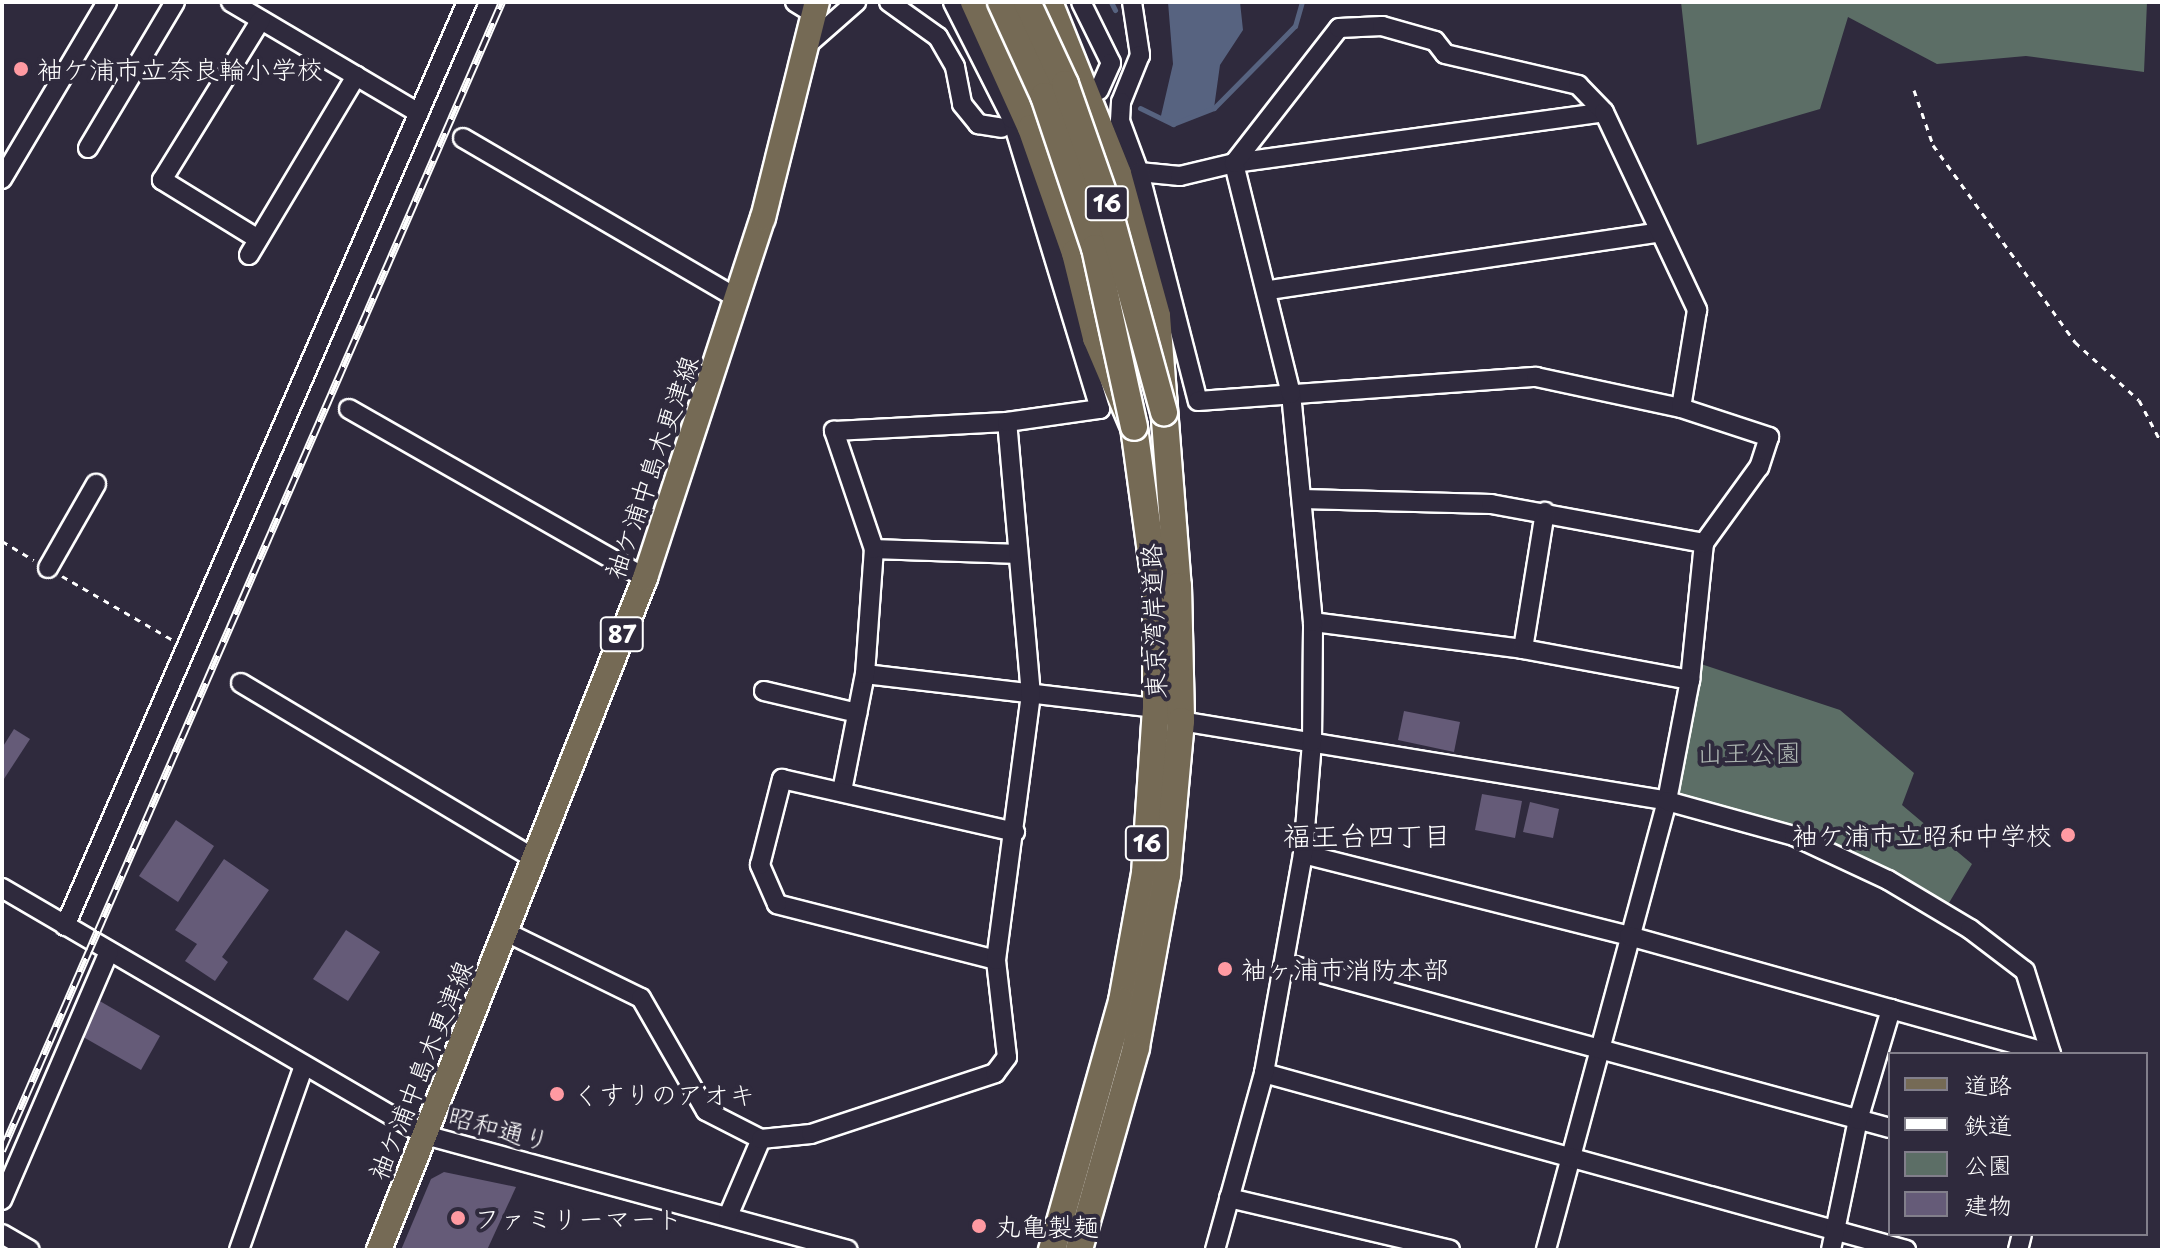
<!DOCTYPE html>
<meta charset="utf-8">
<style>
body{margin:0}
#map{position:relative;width:2164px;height:1252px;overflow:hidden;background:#2f2a3d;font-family:"Playpen Sans","Klee One",sans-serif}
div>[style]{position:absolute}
.green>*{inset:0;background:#5c6e66}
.water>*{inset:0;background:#576380}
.stream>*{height:5px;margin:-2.5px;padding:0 2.5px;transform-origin:2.5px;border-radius:2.5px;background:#576380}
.building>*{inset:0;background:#655b78}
.path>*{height:3px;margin-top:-1.5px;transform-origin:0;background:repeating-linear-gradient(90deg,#fff 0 6px,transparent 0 12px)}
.roads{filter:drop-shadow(2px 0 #fff) drop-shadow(-2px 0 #fff) drop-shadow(0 2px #fff) drop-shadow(0 -2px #fff)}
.minor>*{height:18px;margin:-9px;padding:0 9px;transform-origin:9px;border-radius:9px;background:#2f2a3d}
.major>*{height:24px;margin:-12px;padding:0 12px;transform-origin:12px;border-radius:12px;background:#756a55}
.highway>*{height:26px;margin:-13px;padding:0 13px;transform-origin:13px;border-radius:13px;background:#756a55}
.rail>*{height:8px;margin-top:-4px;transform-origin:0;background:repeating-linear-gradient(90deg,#2f2a3d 0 15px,#fff 0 30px);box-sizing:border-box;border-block:2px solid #fff}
.bridges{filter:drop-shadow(2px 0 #fff) drop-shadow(-2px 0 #fff) drop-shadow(0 2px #fff) drop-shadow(0 -2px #fff)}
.highway-bridge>*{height:26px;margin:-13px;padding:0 13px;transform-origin:13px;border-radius:13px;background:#756a55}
.dots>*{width:22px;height:22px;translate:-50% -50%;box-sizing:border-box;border:4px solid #2f2a3d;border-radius:50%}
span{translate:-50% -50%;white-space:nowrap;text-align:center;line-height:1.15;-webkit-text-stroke:8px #2f2a3d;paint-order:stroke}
.shield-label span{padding:2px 6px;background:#2f2a3d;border:2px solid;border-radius:6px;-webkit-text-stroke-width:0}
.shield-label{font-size:24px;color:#fff;font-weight:700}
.poi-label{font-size:26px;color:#fff}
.left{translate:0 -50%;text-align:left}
.right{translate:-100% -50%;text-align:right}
.street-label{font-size:26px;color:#fff}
.park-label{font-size:26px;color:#aeb6b2}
.neighbourhood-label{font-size:28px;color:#fff}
.frame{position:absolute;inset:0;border:4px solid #fff;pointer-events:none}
.legend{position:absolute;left:1888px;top:1052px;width:260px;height:184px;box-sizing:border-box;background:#2f2a3d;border:2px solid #827f8b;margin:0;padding:10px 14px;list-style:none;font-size:24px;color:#fff}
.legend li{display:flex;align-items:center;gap:16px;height:40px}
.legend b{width:40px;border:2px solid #827f8b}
</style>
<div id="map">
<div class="green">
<i style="clip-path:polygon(1681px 2px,2147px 2px,2144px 72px,2026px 56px,1937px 64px,1848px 17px,1820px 109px,1697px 145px)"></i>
<i style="clip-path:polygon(1692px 661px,1840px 710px,1914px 773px,1902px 805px,1972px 864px,1943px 913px,1794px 836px,1667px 801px)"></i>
</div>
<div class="water">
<i style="clip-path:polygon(1168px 2px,1240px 2px,1243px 30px,1220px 65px,1214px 108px,1173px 124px,1160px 120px,1173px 64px)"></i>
</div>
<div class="stream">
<i style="left:1111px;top:2px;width:9px;rotate:63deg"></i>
<i style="left:1140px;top:108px;width:37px;rotate:26deg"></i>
<i style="left:1173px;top:124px;width:44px;rotate:-21.3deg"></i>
<i style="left:1214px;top:108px;width:115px;rotate:-45.4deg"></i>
<i style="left:1295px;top:26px;width:25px;rotate:-74deg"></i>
</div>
<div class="building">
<i style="clip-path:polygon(1404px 711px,1460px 722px,1454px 752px,1398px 740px)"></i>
<i style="clip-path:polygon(14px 729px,30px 739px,2px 782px,2px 748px)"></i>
<i style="clip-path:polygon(1482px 794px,1522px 801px,1515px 838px,1475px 830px)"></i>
<i style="clip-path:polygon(1530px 802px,1559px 809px,1553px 838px,1523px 832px)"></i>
<i style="clip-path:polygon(176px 820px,214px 846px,178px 902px,139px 876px)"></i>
<i style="clip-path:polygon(224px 859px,269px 890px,222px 957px,228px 962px,215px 981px,185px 961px,197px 944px,175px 930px)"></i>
<i style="clip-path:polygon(346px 930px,380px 952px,348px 1001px,313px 979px)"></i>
<i style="clip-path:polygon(98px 1000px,160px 1036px,141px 1070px,78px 1034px)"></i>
<i style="clip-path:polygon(444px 1172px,516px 1187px,487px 1250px,401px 1250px,431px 1179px)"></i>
</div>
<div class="path">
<i style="left:1914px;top:90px;width:58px;rotate:70.9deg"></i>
<i style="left:1933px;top:145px;width:243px;rotate:54.2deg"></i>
<i style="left:2075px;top:342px;width:86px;rotate:42.2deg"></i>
<i style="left:2139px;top:400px;width:50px;rotate:62.4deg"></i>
<i style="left:2px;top:541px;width:37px;rotate:31deg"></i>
<i style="left:62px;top:576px;width:128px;rotate:30deg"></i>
</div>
<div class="roads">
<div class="minor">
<i style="left:231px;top:2px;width:218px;rotate:30.6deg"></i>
<i style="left:795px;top:2px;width:22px;rotate:32deg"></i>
<i style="left:889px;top:2px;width:60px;rotate:35.5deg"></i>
<i style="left:938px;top:37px;width:34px;rotate:60deg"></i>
<i style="left:955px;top:67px;width:38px;rotate:79deg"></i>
<i style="left:962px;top:104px;width:26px;rotate:51deg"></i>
<i style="left:978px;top:124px;width:24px;rotate:9deg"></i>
<i style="left:1081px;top:2px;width:68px;rotate:63.8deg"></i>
<i style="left:1111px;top:63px;width:30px;rotate:114deg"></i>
<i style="left:1132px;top:2px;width:54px;rotate:81.4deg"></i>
<i style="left:1140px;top:55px;width:51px;rotate:112deg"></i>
<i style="left:1121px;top:102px;width:19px;rotate:93deg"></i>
<i style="left:1120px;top:121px;width:54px;rotate:69.6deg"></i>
<i style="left:1139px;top:172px;width:41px;rotate:5.6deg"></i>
<i style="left:1180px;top:176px;width:56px;rotate:-13.5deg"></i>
<i style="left:1234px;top:163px;width:373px;rotate:-7.8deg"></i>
<i style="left:806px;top:46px;width:67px;rotate:-41.3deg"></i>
<i style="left:463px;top:138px;width:317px;rotate:30.3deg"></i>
<i style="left:88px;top:148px;width:170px;rotate:-59.2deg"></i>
<i style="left:1139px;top:172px;width:236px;rotate:75.6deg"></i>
<i style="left:1198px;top:401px;width:339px;rotate:-4.1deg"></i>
<i style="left:1536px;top:377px;width:148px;rotate:12.1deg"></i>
<i style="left:1681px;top:408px;width:93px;rotate:18.2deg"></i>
<i style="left:1769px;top:437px;width:32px;rotate:108deg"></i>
<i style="left:1759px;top:467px;width:94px;rotate:125.9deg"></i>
<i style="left:1704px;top:543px;width:138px;rotate:95.8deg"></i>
<i style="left:1690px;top:680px;width:123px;rotate:100.8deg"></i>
<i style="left:1667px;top:801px;width:465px;rotate:105.1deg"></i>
<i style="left:2px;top:179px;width:206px;rotate:-59.3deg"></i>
<i style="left:258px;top:239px;width:113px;rotate:-148.4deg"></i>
<i style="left:162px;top:180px;width:188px;rotate:-58.3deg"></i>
<i style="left:249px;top:255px;width:209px;rotate:-59.1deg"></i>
<i style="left:1269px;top:290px;width:395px;rotate:-8.4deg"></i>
<i style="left:349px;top:409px;width:341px;rotate:29.7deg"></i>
<i style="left:1302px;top:499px;width:189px;rotate:1.5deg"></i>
<i style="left:1491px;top:504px;width:217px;rotate:10.4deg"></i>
<i style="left:874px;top:549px;width:144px;rotate:2deg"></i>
<i style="left:48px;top:568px;width:97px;rotate:-60.3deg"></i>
<i style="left:1313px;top:622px;width:212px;rotate:7.3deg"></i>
<i style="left:1523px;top:649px;width:170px;rotate:10.5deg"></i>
<i style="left:1523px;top:649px;width:139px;rotate:-80.9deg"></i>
<i style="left:865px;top:674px;width:293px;rotate:6.7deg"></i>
<i style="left:241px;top:683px;width:339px;rotate:30.9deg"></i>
<i style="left:764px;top:691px;width:96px;rotate:13.3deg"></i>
<i style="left:1181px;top:721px;width:493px;rotate:9.3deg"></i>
<i style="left:1667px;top:801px;width:132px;rotate:15.4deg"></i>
<i style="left:1794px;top:836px;width:104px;rotate:25.1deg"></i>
<i style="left:1888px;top:880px;width:96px;rotate:30.9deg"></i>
<i style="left:1970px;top:929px;width:69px;rotate:37.4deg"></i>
<i style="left:2025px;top:971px;width:87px;rotate:72.6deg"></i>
<i style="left:842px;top:791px;width:119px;rotate:-78.9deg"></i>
<i style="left:865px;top:674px;width:125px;rotate:-85.9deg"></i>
<i style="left:874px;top:549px;width:125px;rotate:-108.7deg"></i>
<i style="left:834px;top:431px;width:173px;rotate:-3deg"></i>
<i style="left:1303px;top:854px;width:336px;rotate:14.1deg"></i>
<i style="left:1629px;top:936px;width:438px;rotate:15.6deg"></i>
<i style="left:2px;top:888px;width:490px;rotate:30.3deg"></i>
<i style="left:425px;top:1135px;width:438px;rotate:15.2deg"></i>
<i style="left:65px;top:926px;width:1008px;rotate:-66.49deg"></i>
<i style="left:506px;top:932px;width:150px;rotate:26.1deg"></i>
<i style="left:641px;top:998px;width:130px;rotate:60.1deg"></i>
<i style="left:706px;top:1111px;width:62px;rotate:27deg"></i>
<i style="left:996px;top:960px;width:226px;rotate:-165.7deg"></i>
<i style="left:777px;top:904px;width:43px;rotate:-113.6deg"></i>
<i style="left:760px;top:865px;width:89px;rotate:-75.7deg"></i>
<i style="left:782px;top:779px;width:239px;rotate:12.8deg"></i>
<i style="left:1284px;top:963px;width:628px;rotate:15.23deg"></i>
<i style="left:1264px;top:1073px;width:666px;rotate:15.41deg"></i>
<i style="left:1229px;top:1198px;width:227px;rotate:13.2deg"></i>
<i style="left:2px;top:1200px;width:270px;rotate:-66.7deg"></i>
<i style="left:728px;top:1216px;width:84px;rotate:-66.8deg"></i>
<i style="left:761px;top:1139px;width:50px;rotate:-5.7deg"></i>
<i style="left:811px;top:1134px;width:194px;rotate:-18.3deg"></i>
<i style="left:995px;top:1073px;width:20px;rotate:-53deg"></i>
<i style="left:1007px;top:1057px;width:98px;rotate:-96.5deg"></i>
<i style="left:996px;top:960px;width:267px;rotate:-82.5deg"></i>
<i style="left:1031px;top:695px;width:274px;rotate:-95deg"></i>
<i style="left:1007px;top:422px;width:94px;rotate:-8deg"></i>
<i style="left:1100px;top:409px;width:303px;rotate:-106.9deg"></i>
<i style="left:1012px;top:119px;width:131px;rotate:-116.8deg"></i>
<i style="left:2px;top:1234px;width:32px;rotate:30deg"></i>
<i style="left:239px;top:1250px;width:196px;rotate:-70.6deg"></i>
<i style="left:1215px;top:1250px;width:184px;rotate:-74.5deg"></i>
<i style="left:1264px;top:1073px;width:222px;rotate:-79.9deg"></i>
<i style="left:1303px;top:854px;width:112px;rotate:-85.4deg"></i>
<i style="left:1312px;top:742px;width:120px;rotate:-89.5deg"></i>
<i style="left:1313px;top:622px;width:229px;rotate:-95.5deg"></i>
<i style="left:1291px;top:394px;width:238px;rotate:-103.9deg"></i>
<i style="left:1234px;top:163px;width:171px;rotate:-52.1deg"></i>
<i style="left:1339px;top:28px;width:43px;rotate:-2.7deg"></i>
<i style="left:1382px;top:26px;width:55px;rotate:15.8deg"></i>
<i style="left:1435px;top:41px;width:16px;rotate:52deg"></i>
<i style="left:1445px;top:54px;width:137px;rotate:13.1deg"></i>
<i style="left:1578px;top:85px;width:37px;rotate:46deg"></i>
<i style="left:1604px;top:112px;width:219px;rotate:64.8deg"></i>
<i style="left:1697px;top:310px;width:99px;rotate:99.3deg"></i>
<i style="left:1831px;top:1250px;width:133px;rotate:-78.3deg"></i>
<i style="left:1858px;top:1120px;width:116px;rotate:-73.4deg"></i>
<i style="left:2018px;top:1250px;width:16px;rotate:-76deg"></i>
</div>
<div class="major">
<i style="left:379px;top:1250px;width:723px;rotate:-68.4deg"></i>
<i style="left:645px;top:578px;width:379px;rotate:-71.9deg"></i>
<i style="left:763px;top:218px;width:223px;rotate:-76deg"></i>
</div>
<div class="highway">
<i style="left:974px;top:2px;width:138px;rotate:65.7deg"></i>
<i style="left:1031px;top:128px;width:133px;rotate:70.6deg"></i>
<i style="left:1075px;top:253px;width:88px;rotate:76.1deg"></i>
<i style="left:1096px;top:338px;width:97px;rotate:66.9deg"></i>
<i style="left:1134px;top:427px;width:164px;rotate:82.3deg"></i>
<i style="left:1156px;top:590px;width:118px;rotate:90deg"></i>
<i style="left:1156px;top:708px;width:165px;rotate:93.8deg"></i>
<i style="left:1145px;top:873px;width:130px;rotate:100.2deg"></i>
<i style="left:1122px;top:1001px;width:259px;rotate:105.7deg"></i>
<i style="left:1049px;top:2px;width:185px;rotate:68.1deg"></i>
<i style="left:1118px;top:174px;width:147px;rotate:74.6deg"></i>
<i style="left:1157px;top:316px;width:271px;rotate:85.6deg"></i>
<i style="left:1178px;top:586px;width:135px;rotate:88.7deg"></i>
<i style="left:1181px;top:721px;width:155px;rotate:95.2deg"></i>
<i style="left:1167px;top:875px;width:176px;rotate:100.2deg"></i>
<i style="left:1136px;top:1048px;width:210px;rotate:105.8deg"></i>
</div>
</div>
<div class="rail">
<i style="left:2px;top:1151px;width:1253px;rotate:-66.48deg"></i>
</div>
<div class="bridges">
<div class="highway-bridge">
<i style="left:1001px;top:2px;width:103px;rotate:65.4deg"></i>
<i style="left:1044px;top:96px;width:160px;rotate:71.5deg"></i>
<i style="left:1095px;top:248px;width:183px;rotate:77.7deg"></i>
<i style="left:1027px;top:2px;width:90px;rotate:65.1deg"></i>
<i style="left:1065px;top:84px;width:127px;rotate:70.7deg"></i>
<i style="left:1107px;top:204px;width:216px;rotate:74.7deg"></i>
</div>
</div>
<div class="dots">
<i style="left:21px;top:69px;background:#ff9aa2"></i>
<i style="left:2068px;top:835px;background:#ff9aa2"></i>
<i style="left:1225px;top:969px;background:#ff9aa2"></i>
<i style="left:557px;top:1094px;background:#ff9aa2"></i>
<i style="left:458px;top:1218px;background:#ff9aa2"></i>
<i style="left:979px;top:1226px;background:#ff9aa2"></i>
</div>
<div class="shield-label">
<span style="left:1107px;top:203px">16</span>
<span style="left:622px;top:634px">87</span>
<span style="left:1147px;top:843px">16</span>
</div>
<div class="poi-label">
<span class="left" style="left:37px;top:69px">袖ケ浦市立奈良輪小学校</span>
<span class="right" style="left:2052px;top:835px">袖ケ浦市立昭和中学校</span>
<span class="left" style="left:1241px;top:969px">袖ヶ浦市消防本部</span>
<span class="left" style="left:573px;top:1094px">くすりのアオキ</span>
<span class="left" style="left:474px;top:1218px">ファミリーマート</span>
<span class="left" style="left:995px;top:1226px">丸亀製麺</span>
</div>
<div class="street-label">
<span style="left:651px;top:467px;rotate:-71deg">袖ケ浦中島木更津線</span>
<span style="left:1153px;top:621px;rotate:-92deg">東京湾岸道路</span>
<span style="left:420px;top:1070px;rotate:-68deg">袖ケ浦中島木更津線</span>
<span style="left:499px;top:1128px;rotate:15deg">昭和通り</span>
</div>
<div class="park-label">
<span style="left:1749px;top:752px">山王公園</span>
</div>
<div class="neighbourhood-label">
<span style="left:1367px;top:835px">福王台四丁目</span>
</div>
<div class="frame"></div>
<ul class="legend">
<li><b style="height:10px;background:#756a55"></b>道路</li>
<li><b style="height:10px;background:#fff"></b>鉄道</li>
<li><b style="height:22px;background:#5c6e66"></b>公園</li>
<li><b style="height:22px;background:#655b78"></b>建物</li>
</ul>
</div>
